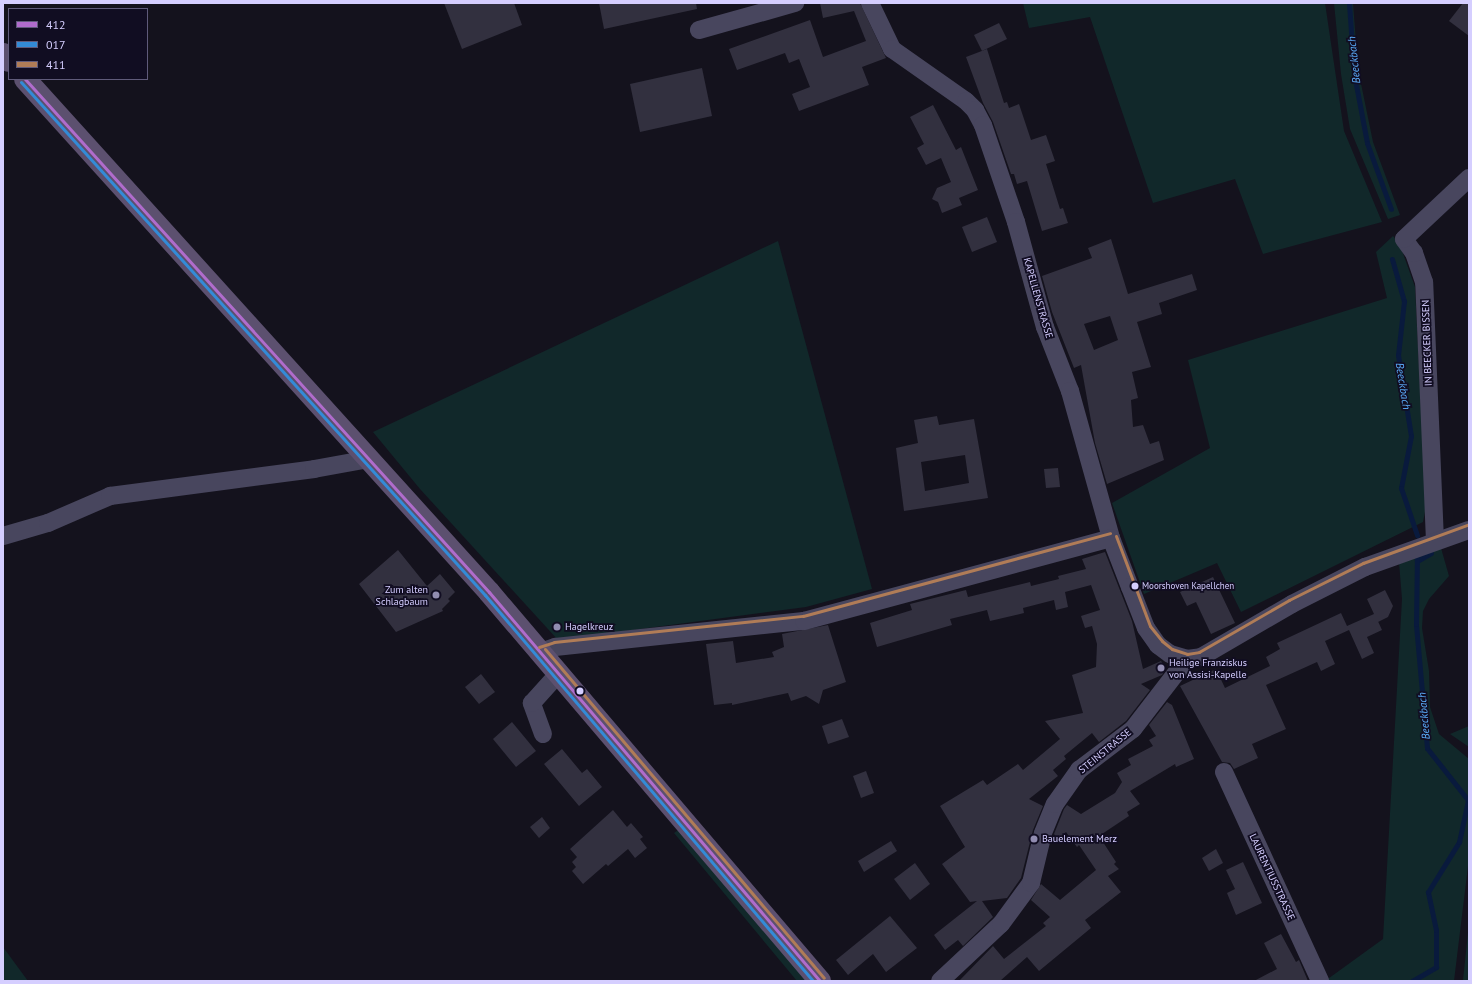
<!DOCTYPE html>
<style>
body{margin:0}
#map{position:relative;width:1472px;height:984px;overflow:hidden;background:#14121d;font-family:"PT Sans",sans-serif}
div>[style]{position:absolute}
.green>*{inset:0;background:#11282a}
.stream>*{height:5px;margin:-2.5px;padding:0 2.5px;transform-origin:2.5px;border-radius:2.5px;background:#091a3d}
.building>*{inset:0;background:#32303f}
.minor>*{height:18px;margin:-9px;padding:0 9px;transform-origin:9px;border-radius:9px;background:#48465e}
.major>*{height:22px;margin:-11px;padding:0 11px;transform-origin:11px;border-radius:11px;background:#5c506f}
.bus-1>*{height:3px;margin:-1.5px;padding:0 1.5px;transform-origin:1.5px;border-radius:1.5px;background:#b06ccc}
.bus-2>*{height:3px;margin:-1.5px;padding:0 1.5px;transform-origin:1.5px;border-radius:1.5px;background:#338bd7}
.bus-3>*{height:3px;margin:-1.5px;padding:0 1.5px;transform-origin:1.5px;border-radius:1.5px;background:#b07c57}
.dots>*{width:11px;height:11px;translate:-50% -50%;box-sizing:border-box;border:2px solid #110d22;border-radius:50%}
span{translate:-50% -50%;white-space:nowrap;text-align:center;line-height:1.15;-webkit-text-stroke:3.5px #110d22;paint-order:stroke}
.bus-label{font-size:9px;color:#d5ceff}
.left{translate:0 -50%;text-align:left}
.street-label{font-size:10px;color:#d5ceff}
.poi-label{font-size:10px;color:#d5ceff}
.right{translate:-100% -50%;text-align:right}
.water-label{font-size:11px;color:#5cb0ff;font-style:italic}
.frame{position:absolute;inset:0;border:4px solid #d5ceff;pointer-events:none}
.legend{position:absolute;left:8px;top:8px;width:140px;height:72px;box-sizing:border-box;background:#110d22;border:1px solid #5f5a7a;margin:0;padding:5px 7px;list-style:none;font-size:12px;color:#d5ceff}
.legend li{display:flex;align-items:center;gap:8px;height:20px}
.legend b{width:20px;border:1px solid #5f5a7a}
</style>
<div id="map">
<div class="green">
<i style="clip-path:polygon(1023px 3px,1325px 3px,1344px 131px,1382px 222px,1263px 254px,1235px 179px,1153px 203px,1090px 17px,1029px 28px)"></i>
<i style="clip-path:polygon(1334px 3px,1353px 3px,1358px 69px,1373px 142px,1400px 215px,1388px 219px,1350px 129px,1341px 74px)"></i>
<i style="clip-path:polygon(1393px 236px,1400px 245px,1415px 287px,1426px 507px,1423px 522px,1241px 612px,1217px 563px,1144px 594px,1112px 503px,1210px 448px,1188px 360px,1387px 298px,1376px 252px)"></i>
<i style="clip-path:polygon(778px 241px,872px 589px,806px 607px,558px 640px,420px 489px,373px 432px)"></i>
<i style="clip-path:polygon(1441px 548px,1449px 576px,1429px 599px,1423px 611px,1422px 628px,1429px 671px,1430px 707px,1439px 734px,1469px 759px,1469px 858px,1454px 981px,1325px 981px,1383px 939px,1402px 599px,1398px 550px)"></i>
<i style="clip-path:polygon(1469px 726px,1469px 747px,1450px 734px)"></i>
<i style="clip-path:polygon(681px 828px,809px 981px,797px 981px,674px 833px)"></i>
<i style="clip-path:polygon(1469px 923px,1469px 981px,1463px 981px,1463px 980px)"></i>
<i style="clip-path:polygon(3px 947px,28px 981px,3px 981px)"></i>
</div>
<div class="stream">
<i style="left:1349px;top:3px;width:71px;rotate:86deg"></i>
<i style="left:1354px;top:74px;width:70px;rotate:79.3deg"></i>
<i style="left:1367px;top:143px;width:70px;rotate:70deg"></i>
<i style="left:1392px;top:259px;width:44px;rotate:74.1deg"></i>
<i style="left:1404px;top:301px;width:54px;rotate:96.3deg"></i>
<i style="left:1398px;top:355px;width:82px;rotate:80.9deg"></i>
<i style="left:1411px;top:436px;width:53px;rotate:100.9deg"></i>
<i style="left:1401px;top:488px;width:50px;rotate:71.2deg"></i>
<i style="left:1417px;top:561px;width:16px;rotate:-30deg"></i>
<i style="left:1412px;top:981px;width:28px;rotate:-30deg"></i>
<i style="left:1436px;top:967px;width:37px;rotate:-90deg"></i>
<i style="left:1436px;top:930px;width:39px;rotate:-102deg"></i>
<i style="left:1428px;top:892px;width:59px;rotate:-58.2deg"></i>
<i style="left:1459px;top:842px;width:43px;rotate:-77.9deg"></i>
<i style="left:1468px;top:800px;width:66px;rotate:-128.3deg"></i>
<i style="left:1427px;top:748px;width:124px;rotate:-95.1deg"></i>
<i style="left:1416px;top:624px;width:68px;rotate:-89.2deg"></i>
</div>
<div class="building">
<i style="clip-path:polygon(444px 3px,514px 3px,522px 25px,462px 49px)"></i>
<i style="clip-path:polygon(599px 3px,696px 3px,697px 9px,604px 29px)"></i>
<i style="clip-path:polygon(820px 3px,860px 3px,886px 58px,862px 67px,869px 85px,799px 111px,792px 94px,810px 87px,799px 59px,789px 63px,785px 53px,737px 70px,729px 49px,810px 20px,823px 57px,866px 41px,854px 11px,823px 18px)"></i>
<i style="clip-path:polygon(1463px 3px,1469px 3px,1469px 36px,1449px 21px)"></i>
<i style="clip-path:polygon(999px 23px,1007px 39px,982px 51px,974px 35px)"></i>
<i style="clip-path:polygon(987px 49px,1004px 103px,1007px 102px,1009px 108px,1019px 104px,1031px 140px,1046px 135px,1055px 161px,1046px 164px,1060px 209px,1063px 208px,1068px 223px,1042px 231px,1027px 181px,1017px 184px,1014px 174px,1011px 174px,993px 122px,983px 103px,966px 57px)"></i>
<i style="clip-path:polygon(702px 68px,712px 116px,640px 132px,630px 84px)"></i>
<i style="clip-path:polygon(933px 105px,956px 150px,961px 147px,978px 190px,959px 198px,962px 205px,942px 213px,938px 202px,932px 199px,937px 188px,951px 182px,941px 158px,926px 165px,917px 148px,924px 144px,910px 117px)"></i>
<i style="clip-path:polygon(987px 217px,997px 242px,972px 252px,962px 227px)"></i>
<i style="clip-path:polygon(evenodd,1111px 239px,1128px 294px,1192px 274px,1197px 290px,1159px 303px,1162px 314px,1137px 322px,1151px 367px,1132px 372px,1138px 398px,1131px 400px,1133px 427px,1143px 425px,1150px 444px,1159px 441px,1164px 460px,1107px 484px,1095px 443px,1081px 365px,1074px 368px,1052px 312px,1042px 276px,1092px 258px,1088px 248px,1111px 239px,1110px 316px,1118px 340px,1094px 350px,1084px 324px,1110px 316px)"></i>
<i style="clip-path:polygon(evenodd,937px 416px,939px 425px,974px 419px,988px 498px,904px 511px,896px 448px,918px 443px,914px 420px,937px 416px,965px 455px,969px 483px,925px 491px,921px 462px,965px 455px)"></i>
<i style="clip-path:polygon(1058px 468px,1060px 487px,1046px 488px,1044px 469px)"></i>
<i style="clip-path:polygon(398px 550px,427px 586px,440px 574px,455px 592px,448px 599px,450px 601px,442px 609px,443px 611px,396px 632px,359px 584px)"></i>
<i style="clip-path:polygon(1105px 552px,1132px 621px,1143px 669px,1161px 661px,1166px 669px,1162px 675px,1141px 684px,1150px 690px,1126px 721px,1099px 742px,1092px 733px,1064px 756px,1066px 759px,1053px 770px,1058px 776px,1029px 799px,1043px 806px,1033px 830px,1021px 878px,1007px 898px,982px 901px,993px 917px,963px 946px,958px 940px,945px 950px,934px 935px,977px 901px,970px 902px,942px 864px,965px 847px,940px 806px,983px 780px,987px 785px,1018px 764px,1023px 770px,1060px 739px,1045px 721px,1083px 713px,1072px 675px,1096px 667px,1097px 644px,1092px 626px,1085px 628px,1081px 616px,1100px 610px,1091px 585px,1065px 592px,1068px 607px,1056px 610px,1054px 600px,1023px 608px,1024px 613px,990px 621px,987px 610px,950px 619px,952px 625px,877px 647px,870px 623px,912px 610px,910px 604px,966px 590px,968px 597px,1030px 582px,1031px 586px,1059px 579px,1058px 576px,1086px 569px,1082px 559px)"></i>
<i style="clip-path:polygon(1213px 577px,1235px 623px,1211px 634px,1196px 602px,1187px 606px,1180px 592px)"></i>
<i style="clip-path:polygon(1385px 590px,1393px 606px,1388px 617px,1378px 622px,1376px 617px,1382px 630px,1367px 637px,1374px 653px,1362px 659px,1349px 630px,1325px 641px,1335px 664px,1321px 671px,1317px 662px,1266px 685px,1286px 729px,1252px 744px,1258px 758px,1234px 769px,1230px 763px,1222px 762px,1180px 686px,1216px 669px,1225px 688px,1270px 666px,1266px 657px,1280px 649px,1277px 643px,1341px 613px,1347px 626px,1374px 614px,1367px 599px)"></i>
<i style="clip-path:polygon(828px 625px,846px 682px,823px 690px,819px 704px,806px 696px,791px 701px,788px 693px,732px 705px,732px 703px,714px 705px,706px 644px,733px 641px,736px 663px,774px 657px,772px 652px,784px 647px,782px 634px)"></i>
<i style="clip-path:polygon(481px 674px,495px 692px,479px 704px,465px 687px)"></i>
<i style="clip-path:polygon(1167px 702px,1172px 705px,1194px 759px,1176px 767px,1175px 764px,1130px 791px,1140px 804px,1127px 812px,1129px 816px,1099px 836px,1116px 862px,1114px 864px,1119px 869px,1108px 876px,1121px 892px,1085px 920px,1091px 928px,1039px 971px,1027px 957px,1000px 981px,959px 981px,993px 946px,1004px 959px,1046px 926px,1043px 923px,1050px 917px,1031px 900px,1041px 884px,1060px 900px,1096px 870px,1079px 845px,1077px 847px,1066px 832px,1058px 839px,1054px 834px,1064px 809px,1067px 805px,1081px 814px,1115px 793px,1122px 782px,1117px 773px,1131px 765px,1128px 759px,1153px 746px,1149px 740px,1156px 736px,1149px 725px)"></i>
<i style="clip-path:polygon(842px 719px,849px 737px,828px 744px,822px 726px)"></i>
<i style="clip-path:polygon(512px 722px,536px 751px,516px 767px,493px 739px)"></i>
<i style="clip-path:polygon(562px 749px,582px 773px,587px 769px,602px 787px,579px 806px,544px 764px)"></i>
<i style="clip-path:polygon(866px 771px,874px 793px,861px 798px,853px 776px)"></i>
<i style="clip-path:polygon(613px 810px,627px 827px,631px 823px,643px 837px,640px 839px,647px 848px,635px 858px,628px 849px,608px 866px,606px 864px,583px 884px,572px 871px,576px 867px,572px 862px,577px 857px,570px 849px)"></i>
<i style="clip-path:polygon(542px 817px,550px 828px,539px 838px,530px 827px)"></i>
<i style="clip-path:polygon(891px 841px,897px 851px,864px 872px,858px 861px)"></i>
<i style="clip-path:polygon(1216px 849px,1223px 863px,1209px 871px,1202px 858px)"></i>
<i style="clip-path:polygon(1243px 862px,1262px 903px,1236px 915px,1227px 893px,1235px 889px,1226px 870px)"></i>
<i style="clip-path:polygon(915px 863px,930px 884px,910px 900px,894px 879px)"></i>
<i style="clip-path:polygon(890px 916px,917px 948px,886px 972px,873px 954px,848px 975px,836px 960px)"></i>
<i style="clip-path:polygon(1281px 934px,1296px 962px,1299px 960px,1308px 981px,1254px 981px,1277px 969px,1264px 943px)"></i>
</div>
<div class="minor">
<i style="left:870px;top:3px;width:51px;rotate:64.4deg"></i>
<i style="left:892px;top:49px;width:90px;rotate:35.1deg"></i>
<i style="left:966px;top:101px;width:13px;rotate:45deg"></i>
<i style="left:975px;top:110px;width:17px;rotate:62deg"></i>
<i style="left:983px;top:125px;width:102px;rotate:71.2deg"></i>
<i style="left:1016px;top:222px;width:109px;rotate:74.6deg"></i>
<i style="left:1045px;top:327px;width:69px;rotate:68.7deg"></i>
<i style="left:1070px;top:391px;width:153px;rotate:74.4deg"></i>
<i style="left:1111px;top:538px;width:53px;rotate:68.8deg"></i>
<i style="left:1130px;top:587px;width:44px;rotate:68.7deg"></i>
<i style="left:1146px;top:628px;width:21px;rotate:55deg"></i>
<i style="left:1158px;top:645px;width:15px;rotate:37deg"></i>
<i style="left:1170px;top:654px;width:18px;rotate:16deg"></i>
<i style="left:699px;top:30px;width:100px;rotate:-15.7deg"></i>
<i style="left:3px;top:536px;width:47px;rotate:-16.1deg"></i>
<i style="left:48px;top:523px;width:68px;rotate:-23.5deg"></i>
<i style="left:110px;top:496px;width:206px;rotate:-7.5deg"></i>
<i style="left:314px;top:469px;width:56px;rotate:-10.3deg"></i>
<i style="left:1435px;top:541px;width:259px;rotate:-92.4deg"></i>
<i style="left:1424px;top:282px;width:31px;rotate:-109deg"></i>
<i style="left:1414px;top:253px;width:17px;rotate:-126deg"></i>
<i style="left:1404px;top:239px;width:89px;rotate:-43.2deg"></i>
<i style="left:541px;top:652px;width:15px;rotate:-20deg"></i>
<i style="left:555px;top:647px;width:250px;rotate:-6deg"></i>
<i style="left:804px;top:621px;width:318px;rotate:-15.1deg"></i>
<i style="left:543px;top:734px;width:33px;rotate:-110deg"></i>
<i style="left:532px;top:703px;width:40px;rotate:-48deg"></i>
<i style="left:1224px;top:772px;width:230px;rotate:65.3deg"></i>
<i style="left:940px;top:981px;width:83px;rotate:-43.1deg"></i>
<i style="left:1001px;top:924px;width:51px;rotate:-53.8deg"></i>
<i style="left:1031px;top:883px;width:51px;rotate:-76.5deg"></i>
<i style="left:1043px;top:833px;width:31px;rotate:-68deg"></i>
<i style="left:1055px;top:804px;width:42px;rotate:-54.8deg"></i>
<i style="left:1079px;top:770px;width:68px;rotate:-37.2deg"></i>
<i style="left:1133px;top:729px;width:88px;rotate:-52.4deg"></i>
<i style="left:1187px;top:659px;width:14px;rotate:-8deg"></i>
<i style="left:1201px;top:657px;width:105px;rotate:-30.2deg"></i>
<i style="left:1292px;top:604px;width:82px;rotate:-26.9deg"></i>
<i style="left:1365px;top:567px;width:110px;rotate:-19.6deg"></i>
</div>
<div class="major">
<i style="left:3px;top:54px;width:9px;rotate:49deg"></i>
<i style="left:25px;top:79px;width:692px;rotate:47.87deg"></i>
<i style="left:489px;top:592px;width:511px;rotate:49.61deg"></i>
</div>
<div class="bus-1">
<i style="left:25px;top:79px;width:692px;rotate:47.87deg"></i>
<i style="left:489px;top:592px;width:511px;rotate:49.61deg"></i>
</div>
<div class="bus-2">
<i style="left:21px;top:82px;width:692px;rotate:47.87deg"></i>
<i style="left:485px;top:595px;width:507px;rotate:49.64deg"></i>
</div>
<div class="bus-3">
<i style="left:1116px;top:536px;width:96px;rotate:69.3deg"></i>
<i style="left:1150px;top:626px;width:19px;rotate:51deg"></i>
<i style="left:1162px;top:641px;width:13px;rotate:39deg"></i>
<i style="left:1172px;top:649px;width:16px;rotate:18deg"></i>
<i style="left:1187px;top:654px;width:12px;rotate:-9deg"></i>
<i style="left:1199px;top:652px;width:104px;rotate:-30deg"></i>
<i style="left:1289px;top:600px;width:83px;rotate:-26.6deg"></i>
<i style="left:1363px;top:563px;width:111px;rotate:-20.1deg"></i>
<i style="left:539px;top:647px;width:16px;rotate:-18deg"></i>
<i style="left:554px;top:642px;width:250px;rotate:-6deg"></i>
<i style="left:803px;top:616px;width:318px;rotate:-15.1deg"></i>
<i style="left:545px;top:649px;width:431px;rotate:49.7deg"></i>
</div>
<div class="dots">
<i style="left:1135px;top:586px;background:#d5ceff"></i>
<i style="left:436px;top:595px;background:#918cb0"></i>
<i style="left:557px;top:627px;background:#918cb0"></i>
<i style="left:1161px;top:668px;background:#918cb0"></i>
<i style="left:580px;top:691px;background:#d5ceff"></i>
<i style="left:1034px;top:839px;background:#918cb0"></i>
</div>
<div class="bus-label">
<span class="left" style="left:1142px;top:586px">Moorshoven Kapellchen</span>
</div>
<div class="street-label">
<span style="left:1038px;top:298px;rotate:74deg">KAPELLENSTRASSE</span>
<span style="left:1427px;top:343px;rotate:-92deg">IN BEECKER BISSEN</span>
<span style="left:1105px;top:751px;rotate:-39deg">STEINSTRASSE</span>
<span style="left:1272px;top:877px;rotate:65deg">LAURENTIUSSTRASSE</span>
</div>
<div class="poi-label">
<span class="right" style="left:428px;top:595px">Zum alten<br>Schlagbaum</span>
<span class="left" style="left:565px;top:627px">Hagelkreuz</span>
<span class="left" style="left:1169px;top:668px">Heilige Franziskus<br>von Assisi-Kapelle</span>
<span class="left" style="left:1042px;top:839px">Bauelement Merz</span>
</div>
<div class="water-label">
<span style="left:1354px;top:60px;rotate:-96deg">Beeckbach</span>
<span style="left:1403px;top:386px;rotate:81deg">Beeckbach</span>
<span style="left:1424px;top:716px;rotate:-95deg">Beeckbach</span>
</div>
<div class="frame"></div>
<ul class="legend">
<li><b style="height:5px;background:#b06ccc"></b>412</li>
<li><b style="height:5px;background:#338bd7"></b>017</li>
<li><b style="height:5px;background:#b07c57"></b>411</li>
</ul>
</div>
